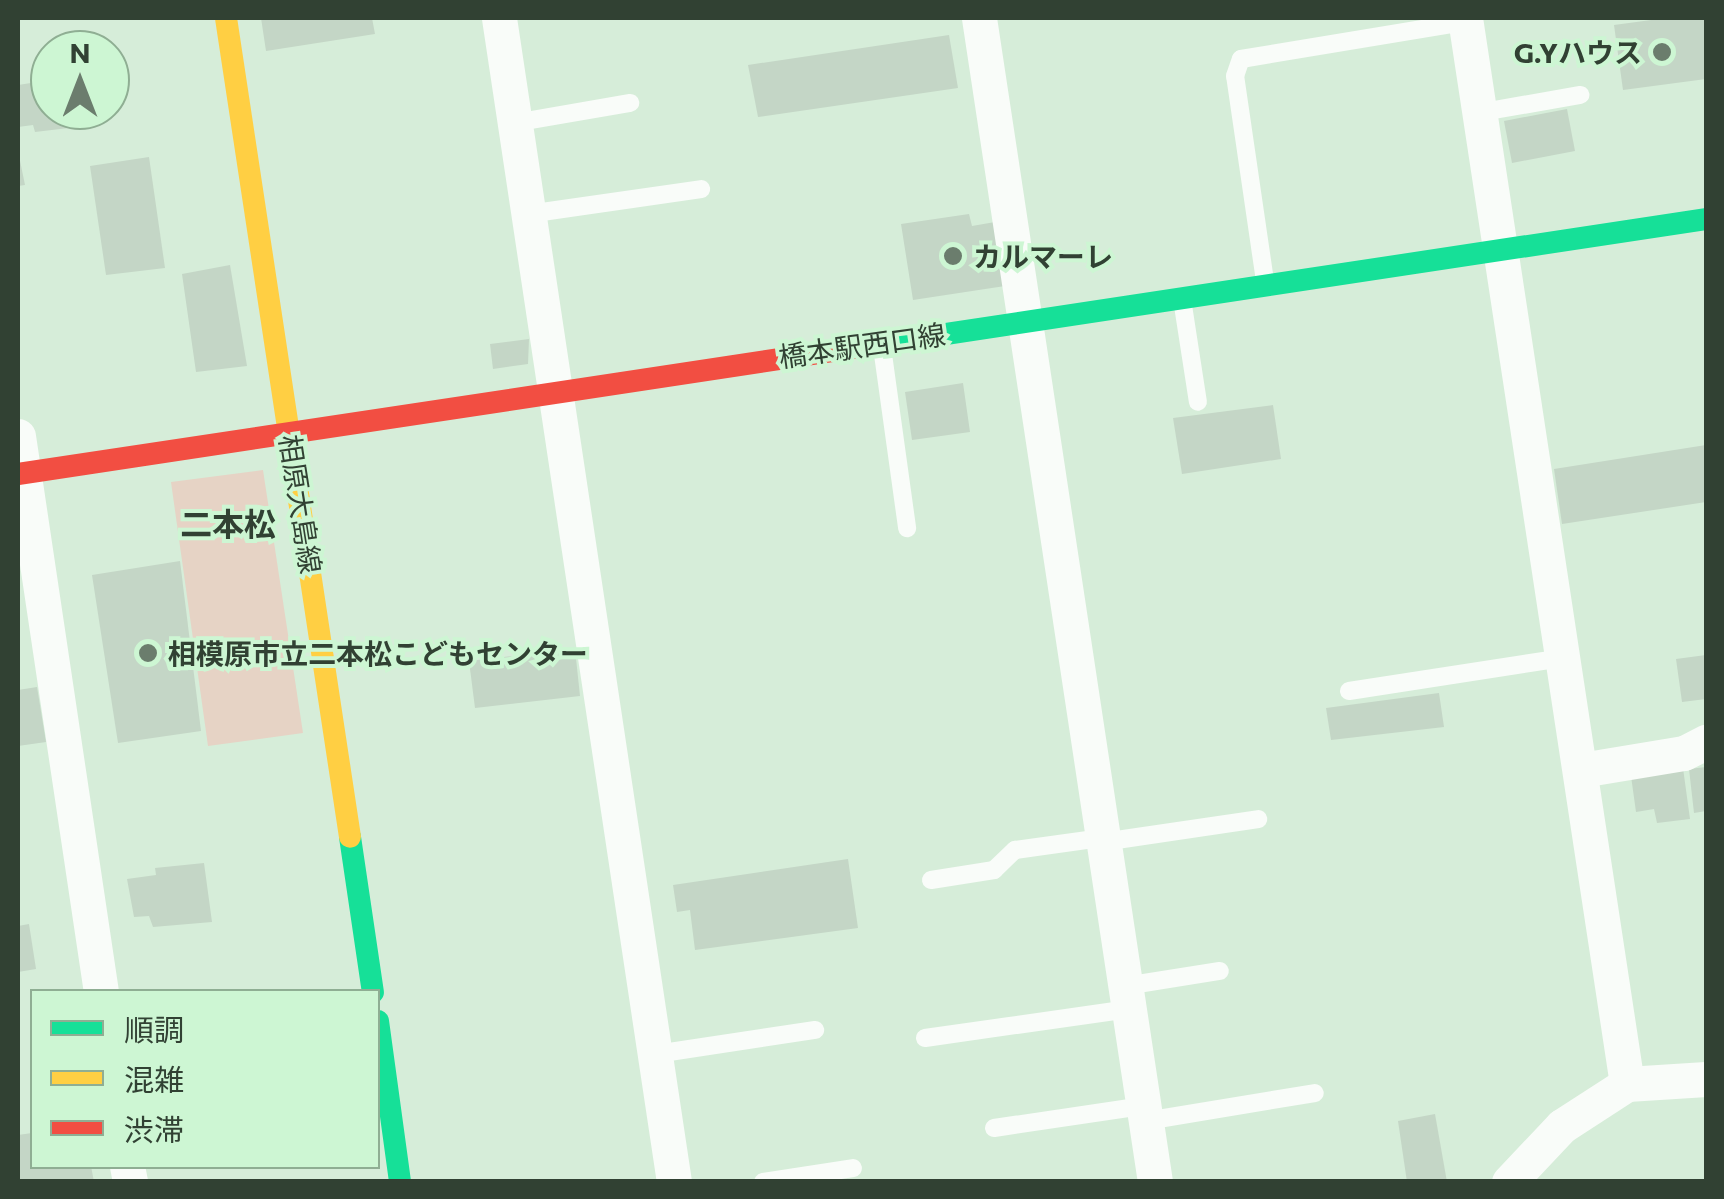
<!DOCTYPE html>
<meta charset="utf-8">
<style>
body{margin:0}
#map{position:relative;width:1724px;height:1199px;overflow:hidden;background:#d6edd9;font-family:Commissioner,"Noto Sans JP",sans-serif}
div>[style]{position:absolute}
.green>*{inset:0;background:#e6d3c5}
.building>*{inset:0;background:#c4d6c6}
.lane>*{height:18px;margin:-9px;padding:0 9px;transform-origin:9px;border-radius:9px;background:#f9fcf9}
.street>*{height:35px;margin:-17.5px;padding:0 17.5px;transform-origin:17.5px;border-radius:17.5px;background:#f9fcf9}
.fast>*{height:22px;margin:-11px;padding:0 11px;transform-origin:11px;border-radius:11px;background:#16e098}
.slow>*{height:22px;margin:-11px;padding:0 11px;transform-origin:11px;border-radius:11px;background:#ffcf43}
.jam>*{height:22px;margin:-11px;padding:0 11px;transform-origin:11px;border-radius:11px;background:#f24e42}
.dots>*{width:28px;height:28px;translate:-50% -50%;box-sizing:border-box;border:5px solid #cdf6d3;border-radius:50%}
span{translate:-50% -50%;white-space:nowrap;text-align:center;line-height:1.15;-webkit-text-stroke:8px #cdf6d3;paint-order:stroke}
.poi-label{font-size:28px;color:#314133;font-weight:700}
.right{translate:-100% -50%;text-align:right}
.left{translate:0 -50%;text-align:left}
.street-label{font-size:28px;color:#314133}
.quarter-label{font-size:32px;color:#314133;font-weight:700}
.frame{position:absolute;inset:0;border:20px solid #314133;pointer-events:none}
.legend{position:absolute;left:30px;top:989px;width:350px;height:180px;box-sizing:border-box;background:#cdf6d3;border:2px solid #8fae93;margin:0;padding:12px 18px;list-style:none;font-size:30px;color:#314133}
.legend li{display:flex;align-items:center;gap:20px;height:50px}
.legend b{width:50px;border:2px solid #8fae93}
.north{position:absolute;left:30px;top:30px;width:100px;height:100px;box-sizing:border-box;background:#cdf6d3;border:2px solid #8fae93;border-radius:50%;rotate:0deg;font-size:28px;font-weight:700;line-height:40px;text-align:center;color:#314133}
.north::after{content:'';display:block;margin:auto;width:35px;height:45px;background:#6b7d6d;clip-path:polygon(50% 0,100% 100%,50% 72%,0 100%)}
</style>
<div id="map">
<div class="green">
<i style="clip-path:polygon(263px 470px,303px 733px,208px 746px,171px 482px)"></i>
</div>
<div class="building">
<i style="clip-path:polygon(261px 18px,372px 18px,375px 34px,266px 51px)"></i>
<i style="clip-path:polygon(1666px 18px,1706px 18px,1706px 79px,1623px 90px,1614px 25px)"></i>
<i style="clip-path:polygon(949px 35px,958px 88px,758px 117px,748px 65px)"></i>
<i style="clip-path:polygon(50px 80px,50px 110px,92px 110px,93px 117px,77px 127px,35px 132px,33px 125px,18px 127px,18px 85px)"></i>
<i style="clip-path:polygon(1567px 109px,1575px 151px,1512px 163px,1504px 121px)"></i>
<i style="clip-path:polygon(18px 151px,25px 185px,18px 186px)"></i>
<i style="clip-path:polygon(149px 157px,165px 268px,106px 275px,90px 166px)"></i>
<i style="clip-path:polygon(969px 214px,972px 226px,995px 222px,1005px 286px,913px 300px,901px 224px)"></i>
<i style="clip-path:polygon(230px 265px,247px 366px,196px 372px,182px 274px)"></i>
<i style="clip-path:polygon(529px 339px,528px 364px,493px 369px,490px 344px)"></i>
<i style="clip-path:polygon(963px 383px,970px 432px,912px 440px,905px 392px)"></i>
<i style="clip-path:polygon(1273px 405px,1281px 459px,1182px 474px,1173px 418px)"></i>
<i style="clip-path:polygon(1706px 445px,1706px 502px,1562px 524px,1554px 469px)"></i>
<i style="clip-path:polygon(180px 561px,201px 731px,118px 743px,92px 575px)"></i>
<i style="clip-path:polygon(575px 649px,580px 696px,475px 708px,469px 661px)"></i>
<i style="clip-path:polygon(1706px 655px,1706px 699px,1682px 702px,1676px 659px)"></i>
<i style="clip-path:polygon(37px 687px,46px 742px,18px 746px,18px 690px)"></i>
<i style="clip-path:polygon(1439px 693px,1444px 727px,1331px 740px,1326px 708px)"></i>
<i style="clip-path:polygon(1706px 767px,1706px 811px,1694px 813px,1689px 769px)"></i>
<i style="clip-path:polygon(1683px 768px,1690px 819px,1657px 823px,1654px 809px,1636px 812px,1631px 776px)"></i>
<i style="clip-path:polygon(848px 859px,858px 928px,695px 950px,690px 910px,677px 912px,673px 885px)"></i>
<i style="clip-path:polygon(204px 863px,212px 922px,153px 927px,149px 916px,134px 917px,127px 879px,156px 875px,155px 868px)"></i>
<i style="clip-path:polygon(29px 924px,36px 969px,18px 972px,18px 926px)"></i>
<i style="clip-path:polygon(1435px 1114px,1447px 1182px,1407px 1182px,1398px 1121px)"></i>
<i style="clip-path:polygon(32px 1133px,32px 1166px,91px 1166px,94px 1182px,18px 1182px,18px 1135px)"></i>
</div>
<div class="lane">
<i style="left:1477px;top:113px;width:105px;rotate:-9.9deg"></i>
<i style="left:514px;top:123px;width:118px;rotate:-9.8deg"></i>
<i style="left:528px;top:214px;width:175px;rotate:-8.2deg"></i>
<i style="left:1265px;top:281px;width:207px;rotate:-98.3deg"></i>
<i style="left:1235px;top:76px;width:18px;rotate:-71deg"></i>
<i style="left:1241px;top:59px;width:227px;rotate:-9.4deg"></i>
<i style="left:1182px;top:299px;width:104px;rotate:81.2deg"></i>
<i style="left:882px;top:347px;width:183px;rotate:82.1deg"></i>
<i style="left:1349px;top:691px;width:217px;rotate:-8.8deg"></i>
<i style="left:1103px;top:842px;width:157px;rotate:-8.4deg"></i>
<i style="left:931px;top:880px;width:64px;rotate:-9deg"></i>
<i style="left:994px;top:870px;width:29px;rotate:-44deg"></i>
<i style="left:1015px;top:850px;width:88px;rotate:-7.9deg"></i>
<i style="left:1125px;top:986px;width:96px;rotate:-9deg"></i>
<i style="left:925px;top:1038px;width:206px;rotate:-8.1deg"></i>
<i style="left:656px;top:1054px;width:161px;rotate:-8.6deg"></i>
<i style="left:1146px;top:1121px;width:171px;rotate:-9.4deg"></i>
<i style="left:994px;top:1128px;width:151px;rotate:-8.4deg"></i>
<i style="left:763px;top:1182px;width:91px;rotate:-8.8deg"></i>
</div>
<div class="street">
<i style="left:499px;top:18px;width:1177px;rotate:81.45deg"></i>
<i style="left:979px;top:18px;width:1177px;rotate:81.4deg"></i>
<i style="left:1465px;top:18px;width:1078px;rotate:81.36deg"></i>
<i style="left:18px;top:436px;width:562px;rotate:81.51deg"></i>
<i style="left:1581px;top:770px;width:104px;rotate:-9.4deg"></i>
<i style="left:1684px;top:753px;width:25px;rotate:-27deg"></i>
<i style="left:127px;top:1166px;width:16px;rotate:79deg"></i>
<i style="left:1509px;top:1182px;width:77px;rotate:-46.6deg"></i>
<i style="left:1562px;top:1126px;width:77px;rotate:-32.9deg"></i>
<i style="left:1627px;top:1084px;width:79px;rotate:-3.6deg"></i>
</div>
<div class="fast">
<i style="left:873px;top:345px;width:842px;rotate:-8.6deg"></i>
<i style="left:350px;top:837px;width:157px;rotate:81.6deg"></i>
<i style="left:378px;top:1021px;width:162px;rotate:82.2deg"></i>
</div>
<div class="slow">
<i style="left:226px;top:18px;width:828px;rotate:81.39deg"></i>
</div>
<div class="jam">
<i style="left:18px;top:474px;width:865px;rotate:-8.58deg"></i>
</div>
<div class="dots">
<i style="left:1662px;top:52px;background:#6b7d6d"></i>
<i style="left:953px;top:256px;background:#6b7d6d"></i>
<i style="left:148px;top:653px;background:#6b7d6d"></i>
</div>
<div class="poi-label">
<span class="right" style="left:1642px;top:52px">G.Yハウス</span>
<span class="left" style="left:973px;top:256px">カルマーレ</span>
<span class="left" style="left:168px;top:653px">相模原市立二本松こどもセンター</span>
</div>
<div class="street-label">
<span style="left:862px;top:345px;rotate:-8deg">橋本駅西口線</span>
<span style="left:301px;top:504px;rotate:81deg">相原大島線</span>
</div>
<div class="quarter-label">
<span style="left:228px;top:523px">二本松</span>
</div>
<div class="frame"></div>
<ul class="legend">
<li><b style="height:12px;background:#16e098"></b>順調</li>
<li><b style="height:12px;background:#ffcf43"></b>混雑</li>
<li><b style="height:12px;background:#f24e42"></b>渋滞</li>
</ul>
<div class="north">N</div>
</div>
